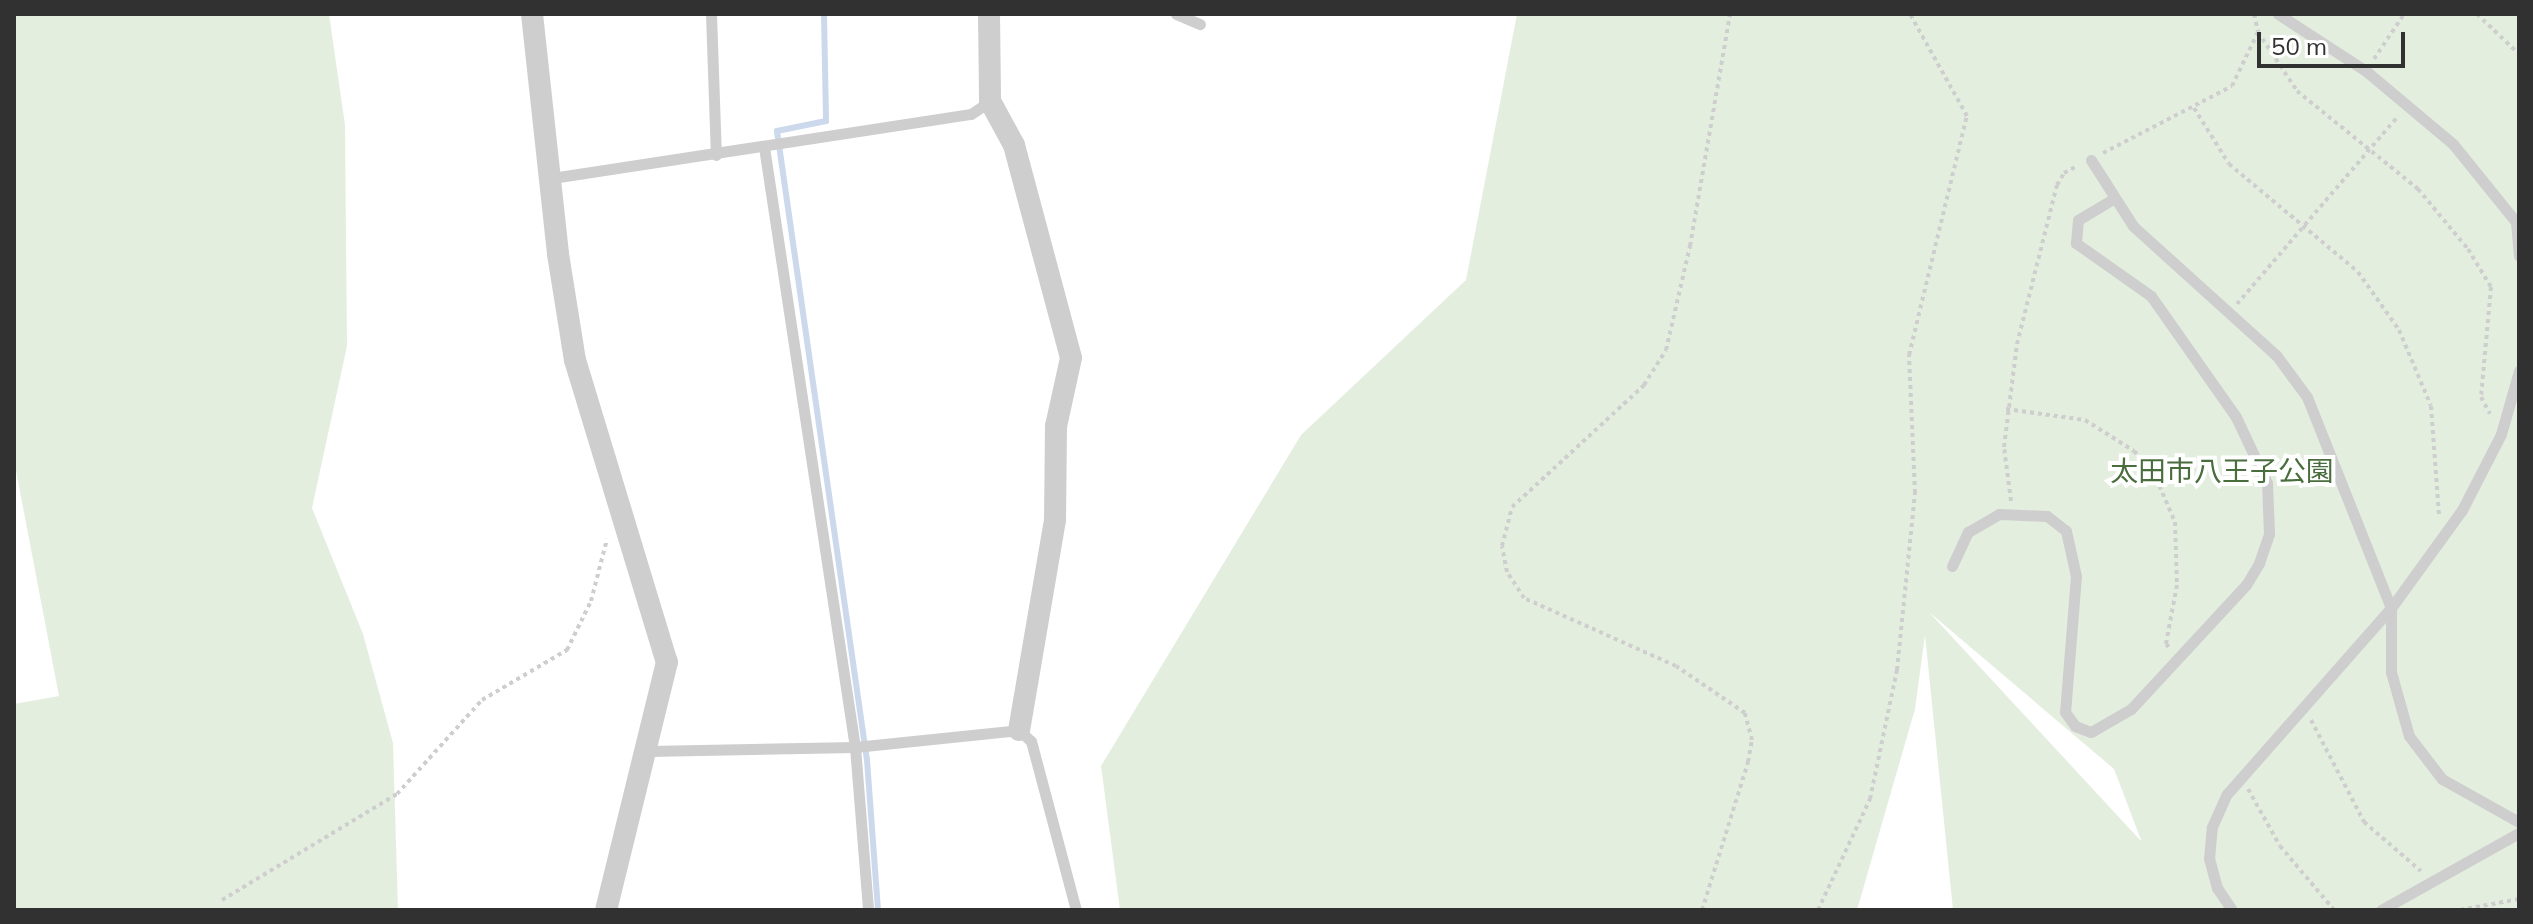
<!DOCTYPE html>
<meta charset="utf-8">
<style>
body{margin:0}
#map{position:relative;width:2533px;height:924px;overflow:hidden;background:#fff;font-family:Mulish,"Noto Sans JP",sans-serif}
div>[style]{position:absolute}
.green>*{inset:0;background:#e4eedf}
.stream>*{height:6px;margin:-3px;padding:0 3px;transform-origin:3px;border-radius:3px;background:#ccd9ed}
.path>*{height:4px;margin-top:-2px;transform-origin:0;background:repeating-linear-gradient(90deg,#cecece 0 4px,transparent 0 8px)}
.lane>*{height:11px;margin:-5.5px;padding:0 5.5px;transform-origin:5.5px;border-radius:5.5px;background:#cecece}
.street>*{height:22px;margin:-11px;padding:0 11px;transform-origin:11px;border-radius:11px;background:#cecece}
span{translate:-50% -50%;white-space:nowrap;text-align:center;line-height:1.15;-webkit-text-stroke:8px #fff;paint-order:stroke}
.park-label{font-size:28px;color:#4a6d3d}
.frame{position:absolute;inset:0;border:16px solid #313131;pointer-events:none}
.scale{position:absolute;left:2257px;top:32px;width:148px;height:36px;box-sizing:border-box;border:4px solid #313131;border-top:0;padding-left:10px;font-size:24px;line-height:28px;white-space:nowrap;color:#313131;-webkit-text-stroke:6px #fff;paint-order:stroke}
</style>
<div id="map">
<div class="green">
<i style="clip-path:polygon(14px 14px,329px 14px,345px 125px,347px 346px,312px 508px,363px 634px,393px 743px,398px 910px,14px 910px,14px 704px,59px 696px,14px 460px)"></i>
<i style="clip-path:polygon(evenodd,1517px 14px,2519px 14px,2519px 910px,1953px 910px,1925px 635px,1915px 709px,1857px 910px,1120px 910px,1101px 766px,1301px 435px,1466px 280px,1517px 14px,1929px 612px,2114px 769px,2141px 840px,2140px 840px,1929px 612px)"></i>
</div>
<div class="stream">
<i style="left:824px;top:14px;width:107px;rotate:88.9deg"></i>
<i style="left:826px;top:121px;width:50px;rotate:168.5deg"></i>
<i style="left:777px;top:131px;width:635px;rotate:81.86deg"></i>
<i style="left:867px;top:760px;width:150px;rotate:85.8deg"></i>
</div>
<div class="path">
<i style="left:2254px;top:14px;width:18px;rotate:77deg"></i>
<i style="left:2258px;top:32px;width:71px;rotate:56.5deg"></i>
<i style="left:2297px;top:91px;width:156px;rotate:39deg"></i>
<i style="left:2418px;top:189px;width:78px;rotate:50.2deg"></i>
<i style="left:2468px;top:249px;width:44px;rotate:58.8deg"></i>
<i style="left:2491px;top:287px;width:110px;rotate:95.2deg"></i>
<i style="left:2481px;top:397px;width:19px;rotate:62deg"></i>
<i style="left:2477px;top:14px;width:58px;rotate:43.6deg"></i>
<i style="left:2374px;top:59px;width:54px;rotate:-56.3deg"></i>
<i style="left:2194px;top:108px;width:66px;rotate:58deg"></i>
<i style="left:2229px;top:164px;width:168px;rotate:39.9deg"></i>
<i style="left:2358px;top:272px;width:71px;rotate:54.7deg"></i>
<i style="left:2399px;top:330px;width:82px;rotate:67.2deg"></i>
<i style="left:2431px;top:406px;width:110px;rotate:85.8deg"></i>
<i style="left:2103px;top:153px;width:145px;rotate:-27.4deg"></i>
<i style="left:2232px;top:86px;width:60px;rotate:-64.3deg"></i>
<i style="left:2237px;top:304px;width:248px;rotate:-49.4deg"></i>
<i style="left:2006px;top:409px;width:80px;rotate:7.9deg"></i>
<i style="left:2085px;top:420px;width:58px;rotate:32.3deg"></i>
<i style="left:2134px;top:451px;width:28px;rotate:46deg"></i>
<i style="left:2153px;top:471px;width:56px;rotate:66.7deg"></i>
<i style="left:2175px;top:522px;width:63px;rotate:88.2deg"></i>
<i style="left:2177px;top:585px;width:60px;rotate:100.6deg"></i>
<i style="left:2166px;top:644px;width:6px;rotate:45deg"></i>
<i style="left:2011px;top:501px;width:54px;rotate:-97.4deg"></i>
<i style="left:2004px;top:447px;width:104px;rotate:-82.8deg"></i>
<i style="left:2017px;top:344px;width:164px;rotate:-75.9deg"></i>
<i style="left:2057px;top:185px;width:14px;rotate:-60deg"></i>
<i style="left:2064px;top:173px;width:15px;rotate:-28deg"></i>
<i style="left:2311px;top:720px;width:115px;rotate:62.5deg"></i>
<i style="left:2364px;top:822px;width:75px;rotate:40.7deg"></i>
<i style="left:2248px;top:789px;width:65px;rotate:60.7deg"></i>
<i style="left:2280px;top:846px;width:84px;rotate:49.8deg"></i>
<i style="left:222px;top:900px;width:205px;rotate:-31.2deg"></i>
<i style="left:397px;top:794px;width:127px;rotate:-47.9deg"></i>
<i style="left:482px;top:700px;width:99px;rotate:-30.5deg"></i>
<i style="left:567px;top:650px;width:55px;rotate:-63.9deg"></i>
<i style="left:591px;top:601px;width:64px;rotate:-75.5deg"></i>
<i style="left:1702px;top:910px;width:155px;rotate:-72.7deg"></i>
<i style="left:1748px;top:762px;width:22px;rotate:-80deg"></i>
<i style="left:1752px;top:740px;width:28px;rotate:-105deg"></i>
<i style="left:1745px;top:713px;width:83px;rotate:-145.7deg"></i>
<i style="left:1676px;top:666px;width:167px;rotate:-155.9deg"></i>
<i style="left:1524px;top:598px;width:31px;rotate:-123deg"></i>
<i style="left:1507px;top:572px;width:26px;rotate:-101deg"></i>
<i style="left:1502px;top:546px;width:40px;rotate:-75.6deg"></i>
<i style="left:1512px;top:507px;width:180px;rotate:-42.7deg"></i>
<i style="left:1644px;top:385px;width:41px;rotate:-57.8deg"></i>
<i style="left:1666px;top:350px;width:107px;rotate:-77deg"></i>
<i style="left:1690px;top:246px;width:235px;rotate:-80.2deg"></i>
<i style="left:1818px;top:910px;width:123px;rotate:-64.9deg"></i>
<i style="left:1870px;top:799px;width:132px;rotate:-78.2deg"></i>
<i style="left:1897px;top:670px;width:178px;rotate:-84.2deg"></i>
<i style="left:1915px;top:493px;width:138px;rotate:-92.5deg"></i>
<i style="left:1909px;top:355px;width:246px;rotate:-76.4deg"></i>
<i style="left:1967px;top:116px;width:117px;rotate:-119.2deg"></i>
<i style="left:2460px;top:910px;width:60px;rotate:-10.6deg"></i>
</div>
<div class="lane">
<i style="left:711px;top:14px;width:141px;rotate:88deg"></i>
<i style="left:1176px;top:14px;width:26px;rotate:23deg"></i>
<i style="left:2278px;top:14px;width:105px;rotate:32.9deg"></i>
<i style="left:2366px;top:71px;width:114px;rotate:40deg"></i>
<i style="left:2453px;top:144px;width:100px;rotate:51.1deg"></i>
<i style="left:2516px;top:222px;width:34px;rotate:85deg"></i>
<i style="left:764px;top:147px;width:607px;rotate:81.38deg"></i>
<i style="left:855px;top:747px;width:164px;rotate:85.4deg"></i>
<i style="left:2091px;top:160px;width:78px;rotate:57.5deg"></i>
<i style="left:2133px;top:226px;width:193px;rotate:42.1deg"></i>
<i style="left:2276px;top:355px;width:52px;rotate:53.6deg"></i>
<i style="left:2307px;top:397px;width:227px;rotate:68.3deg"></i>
<i style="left:2391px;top:608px;width:64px;rotate:90deg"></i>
<i style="left:2391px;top:672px;width:66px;rotate:74.3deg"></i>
<i style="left:2409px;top:736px;width:54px;rotate:52.5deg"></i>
<i style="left:2442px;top:779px;width:88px;rotate:29.2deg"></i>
<i style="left:552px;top:178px;width:424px;rotate:-8.7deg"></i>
<i style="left:971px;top:114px;width:23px;rotate:-34deg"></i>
<i style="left:1952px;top:566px;width:38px;rotate:-65deg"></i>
<i style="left:1968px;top:532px;width:36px;rotate:-30deg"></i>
<i style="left:1999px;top:514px;width:48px;rotate:2.4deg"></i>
<i style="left:2047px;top:516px;width:24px;rotate:38deg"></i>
<i style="left:2066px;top:531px;width:46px;rotate:77.5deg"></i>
<i style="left:2076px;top:576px;width:136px;rotate:94.6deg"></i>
<i style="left:2065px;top:712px;width:17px;rotate:54deg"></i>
<i style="left:2075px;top:726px;width:17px;rotate:21deg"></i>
<i style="left:2091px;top:732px;width:46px;rotate:-29.9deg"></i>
<i style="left:2131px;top:709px;width:169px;rotate:-47.2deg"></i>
<i style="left:2246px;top:585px;width:26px;rotate:-59deg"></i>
<i style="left:2259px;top:563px;width:31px;rotate:-71deg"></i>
<i style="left:2269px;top:534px;width:51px;rotate:-92.2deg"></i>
<i style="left:2267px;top:483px;width:73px;rotate:-115.2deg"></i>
<i style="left:2236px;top:417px;width:148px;rotate:-125.1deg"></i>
<i style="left:2151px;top:296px;width:92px;rotate:-144.8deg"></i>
<i style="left:2076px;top:243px;width:23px;rotate:-85deg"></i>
<i style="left:2078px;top:220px;width:41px;rotate:-31deg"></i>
<i style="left:649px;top:751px;width:206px;rotate:-1.1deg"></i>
<i style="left:855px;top:747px;width:165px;rotate:-5.9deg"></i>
<i style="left:1019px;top:730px;width:16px;rotate:43deg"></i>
<i style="left:1031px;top:741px;width:175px;rotate:75.1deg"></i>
<i style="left:2232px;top:910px;width:27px;rotate:-124deg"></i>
<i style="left:2217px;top:888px;width:30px;rotate:-105deg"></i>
<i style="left:2209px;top:859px;width:32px;rotate:-85deg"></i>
<i style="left:2212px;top:827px;width:36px;rotate:-66deg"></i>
<i style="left:2227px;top:794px;width:248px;rotate:-48.6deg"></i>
<i style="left:2391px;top:608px;width:121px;rotate:-54.1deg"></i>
<i style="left:2462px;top:510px;width:85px;rotate:-62.8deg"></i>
<i style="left:2501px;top:434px;width:66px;rotate:-74.1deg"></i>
<i style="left:2381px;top:910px;width:158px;rotate:-29.2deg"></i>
</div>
<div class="street">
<i style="left:532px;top:14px;width:241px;rotate:83.8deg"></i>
<i style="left:558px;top:254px;width:107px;rotate:80.9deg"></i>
<i style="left:575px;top:360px;width:316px;rotate:73.1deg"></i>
<i style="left:667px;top:662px;width:255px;rotate:103.8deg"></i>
<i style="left:989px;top:14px;width:87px;rotate:89.3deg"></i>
<i style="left:990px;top:101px;width:50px;rotate:61.4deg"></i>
<i style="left:1014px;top:145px;width:220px;rotate:75deg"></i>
<i style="left:1071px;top:358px;width:70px;rotate:102.4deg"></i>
<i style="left:1056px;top:426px;width:94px;rotate:90.6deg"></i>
<i style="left:1055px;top:520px;width:213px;rotate:99.7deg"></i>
</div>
<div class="park-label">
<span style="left:2222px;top:471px">太田市八王子公園</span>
</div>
<div class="frame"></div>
<div class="scale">50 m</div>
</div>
